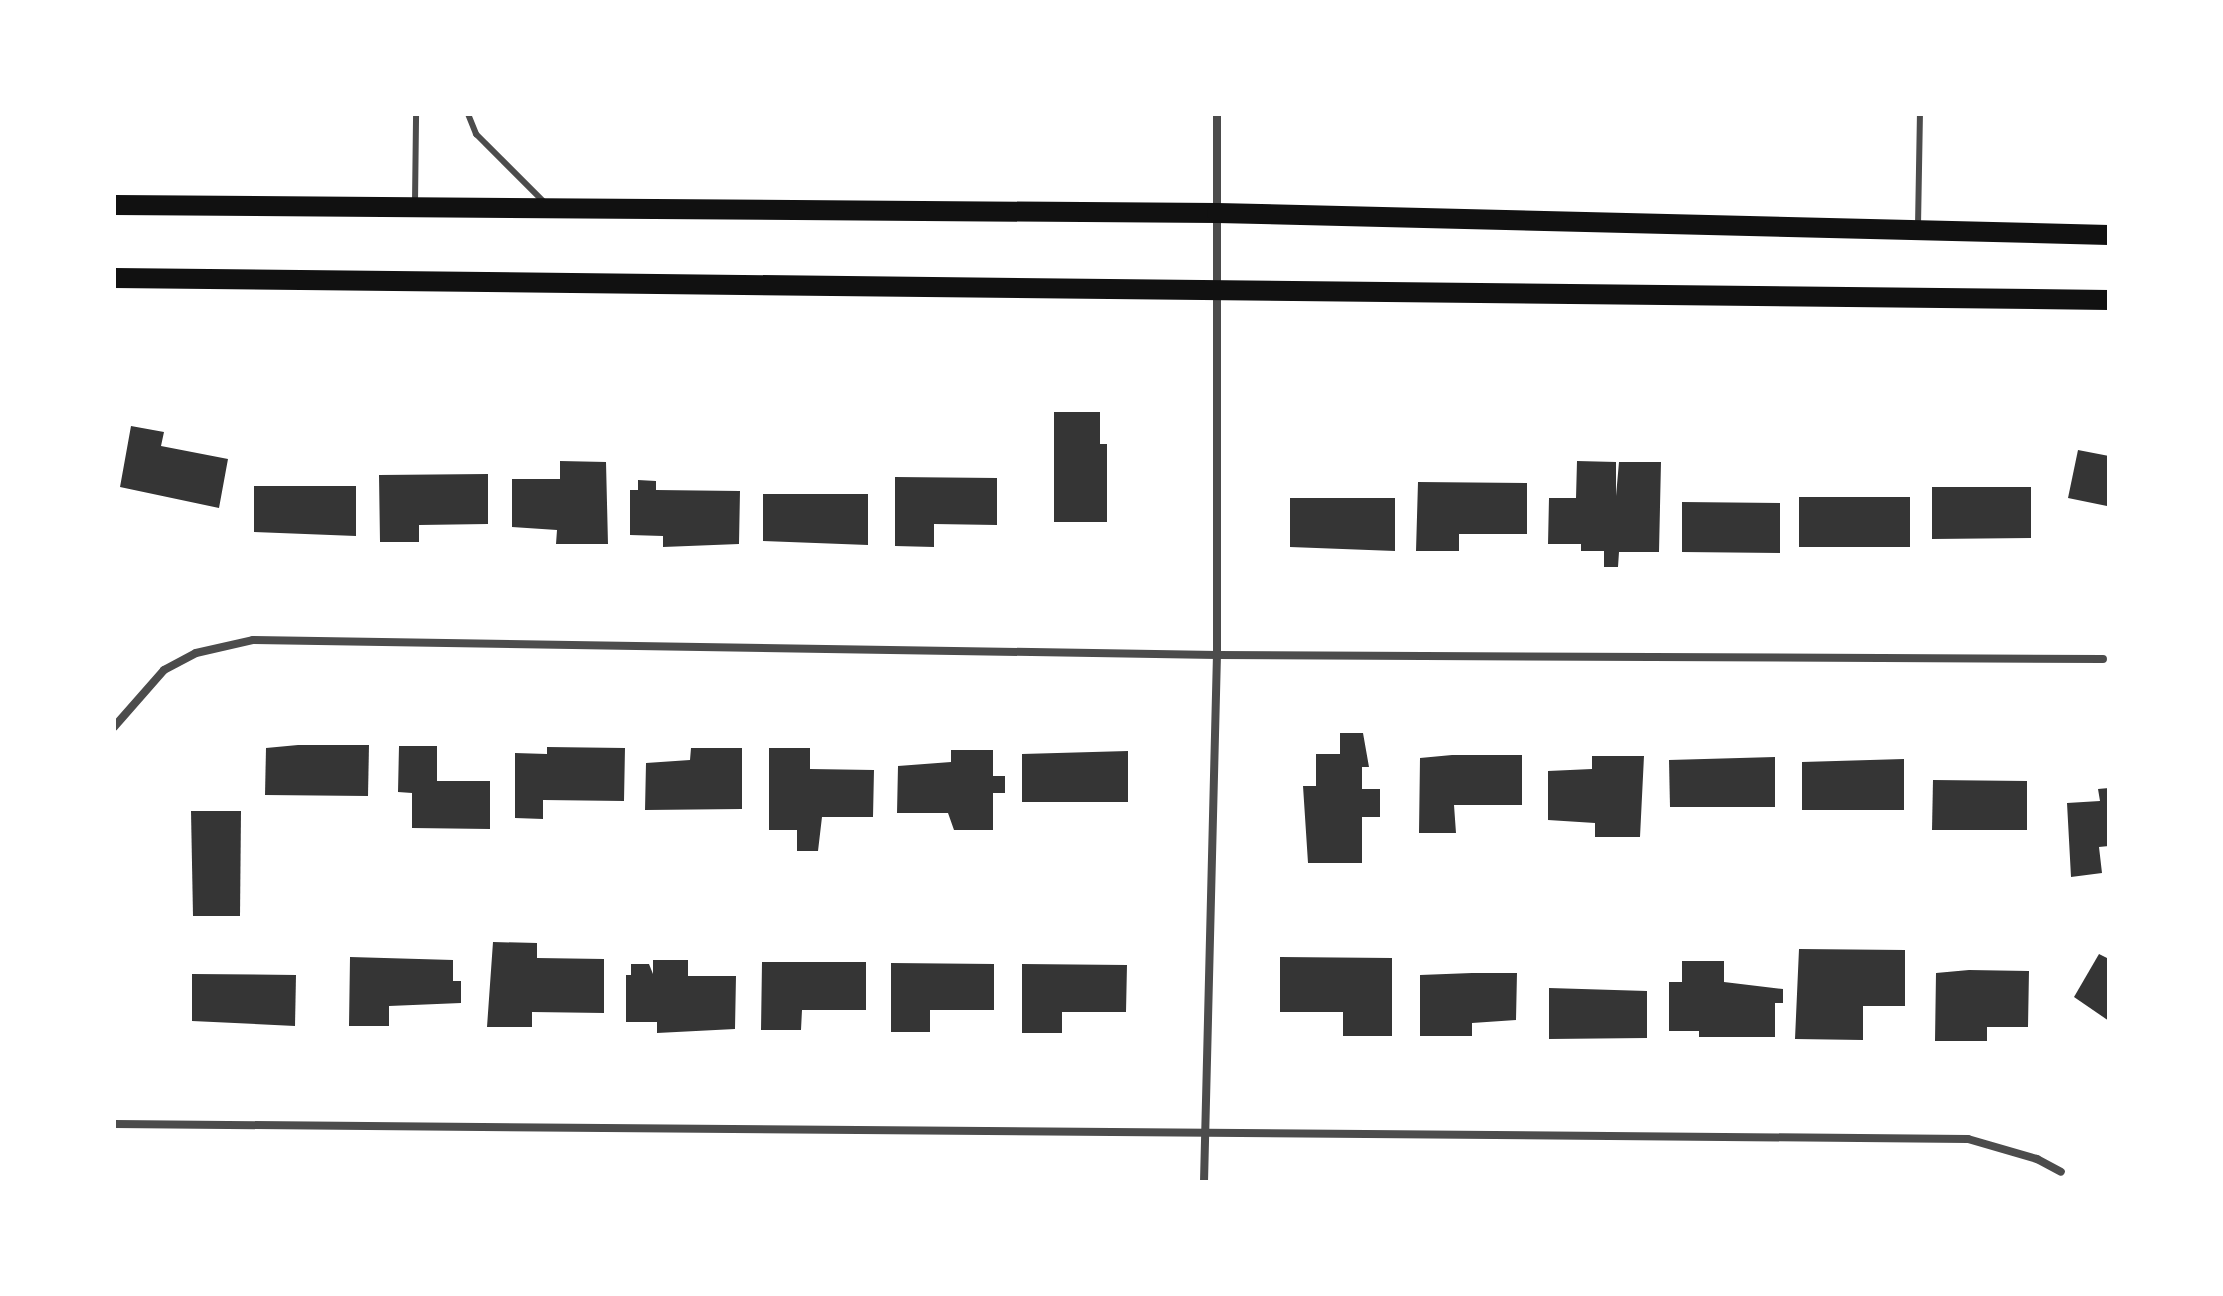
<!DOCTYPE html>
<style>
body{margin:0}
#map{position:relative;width:2223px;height:1296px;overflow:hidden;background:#fff;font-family:"DM Sans",sans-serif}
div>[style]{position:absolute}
.building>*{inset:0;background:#353535}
.service>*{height:6px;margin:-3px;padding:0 3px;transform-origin:3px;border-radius:3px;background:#4c4c4c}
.minor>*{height:8px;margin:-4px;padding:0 4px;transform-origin:4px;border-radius:4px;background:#4c4c4c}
.primary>*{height:20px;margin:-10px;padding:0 10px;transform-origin:10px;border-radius:10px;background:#111}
span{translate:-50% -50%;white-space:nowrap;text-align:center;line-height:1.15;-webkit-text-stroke:6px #fff;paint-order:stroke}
.frame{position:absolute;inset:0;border:116px solid #fff;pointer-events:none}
</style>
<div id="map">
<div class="building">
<i style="clip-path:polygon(1054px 412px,1100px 412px,1100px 444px,1107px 444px,1107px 522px,1054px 522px)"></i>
<i style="clip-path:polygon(131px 426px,164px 432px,161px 446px,228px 459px,219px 508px,120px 487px)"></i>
<i style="clip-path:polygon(2078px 450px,2109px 456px,2107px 506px,2068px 498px)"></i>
<i style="clip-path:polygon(560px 461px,606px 462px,608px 544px,556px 544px,557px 530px,512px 527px,512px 479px,560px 479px)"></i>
<i style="clip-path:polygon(1577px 461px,1616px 462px,1616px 496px,1619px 462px,1661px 462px,1659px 552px,1619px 552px,1618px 567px,1604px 567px,1604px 551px,1581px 551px,1581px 544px,1548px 544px,1549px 498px,1576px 498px)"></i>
<i style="clip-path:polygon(488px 474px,488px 524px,419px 525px,419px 542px,380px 542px,379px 475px)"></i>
<i style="clip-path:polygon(895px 477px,997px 478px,997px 525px,934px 524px,934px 547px,895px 546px)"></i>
<i style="clip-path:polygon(638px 480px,656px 481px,656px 490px,740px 491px,739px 544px,663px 547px,663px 536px,630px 535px,630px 490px,638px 490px)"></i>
<i style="clip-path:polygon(1418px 482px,1527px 483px,1527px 534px,1459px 534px,1459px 551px,1416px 551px)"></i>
<i style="clip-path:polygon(254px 486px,356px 486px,356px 536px,254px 532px)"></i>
<i style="clip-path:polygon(1932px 487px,2031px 487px,2031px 538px,1932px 539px)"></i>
<i style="clip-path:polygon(763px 494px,868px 494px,868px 545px,763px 541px)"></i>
<i style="clip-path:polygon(1799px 497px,1910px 497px,1910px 547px,1799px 547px)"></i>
<i style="clip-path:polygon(1290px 498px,1395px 498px,1395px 551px,1290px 547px)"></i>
<i style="clip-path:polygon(1682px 502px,1780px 503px,1780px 553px,1682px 552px)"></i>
<i style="clip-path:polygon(1340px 733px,1363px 733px,1369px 767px,1362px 767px,1362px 789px,1380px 789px,1380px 817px,1362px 817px,1362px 863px,1308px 863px,1303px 786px,1316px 786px,1316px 754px,1340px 754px)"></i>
<i style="clip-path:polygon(298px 745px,369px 745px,368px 796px,265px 795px,266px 748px)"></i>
<i style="clip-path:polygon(399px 746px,437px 746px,437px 781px,490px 781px,490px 829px,412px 828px,412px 793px,398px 792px)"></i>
<i style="clip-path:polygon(547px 747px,625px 748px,624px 801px,543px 800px,543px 819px,515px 818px,515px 753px,547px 754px)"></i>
<i style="clip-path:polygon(691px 748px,742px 748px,742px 809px,645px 810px,646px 763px,690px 760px)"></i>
<i style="clip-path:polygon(769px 748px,810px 748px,810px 769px,874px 770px,873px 817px,822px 817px,818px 851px,797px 851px,797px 830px,769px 830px)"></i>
<i style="clip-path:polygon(951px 750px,993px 750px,993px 776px,1005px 776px,1005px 793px,993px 793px,993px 830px,954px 830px,948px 813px,897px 813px,898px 766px,951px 762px)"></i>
<i style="clip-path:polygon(1128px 751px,1128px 802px,1022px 802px,1022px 754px)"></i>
<i style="clip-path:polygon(1452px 755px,1522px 755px,1522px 805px,1454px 805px,1456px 833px,1419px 833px,1420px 758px)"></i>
<i style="clip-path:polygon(1592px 756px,1644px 756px,1640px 837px,1595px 837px,1595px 823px,1548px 820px,1548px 771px,1592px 769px)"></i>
<i style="clip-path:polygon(1775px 757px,1775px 807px,1670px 807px,1669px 760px)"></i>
<i style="clip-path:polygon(1904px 759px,1904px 810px,1802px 810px,1802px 762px)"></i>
<i style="clip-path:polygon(1933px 780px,2027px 781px,2027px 830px,1932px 830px)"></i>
<i style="clip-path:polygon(2109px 788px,2109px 846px,2099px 847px,2102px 873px,2071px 877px,2067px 803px,2100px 801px,2098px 789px)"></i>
<i style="clip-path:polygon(191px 811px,241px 811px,240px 916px,193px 916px)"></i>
<i style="clip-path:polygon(493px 942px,537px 943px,537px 958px,604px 959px,604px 1013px,532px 1012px,532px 1027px,487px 1027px)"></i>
<i style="clip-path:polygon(1799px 949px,1905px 950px,1905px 1006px,1863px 1006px,1863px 1040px,1795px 1039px)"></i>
<i style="clip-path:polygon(2099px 954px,2109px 959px,2109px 1021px,2074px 997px)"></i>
<i style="clip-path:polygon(350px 957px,453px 960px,453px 981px,461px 981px,461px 1003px,389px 1006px,389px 1026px,349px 1026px)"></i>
<i style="clip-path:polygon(1280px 957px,1392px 958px,1392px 1036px,1343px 1036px,1343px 1012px,1280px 1012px)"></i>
<i style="clip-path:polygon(653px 960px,688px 960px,688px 976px,736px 976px,735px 1029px,657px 1033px,657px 1022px,626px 1022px,626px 975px,631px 975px,631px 964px,649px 964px,653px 974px)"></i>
<i style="clip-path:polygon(1682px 961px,1724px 961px,1724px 982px,1783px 989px,1783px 1003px,1775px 1003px,1775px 1037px,1699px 1037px,1699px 1031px,1669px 1031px,1669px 982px,1682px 982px)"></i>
<i style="clip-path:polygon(762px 962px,866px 962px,866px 1010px,802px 1010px,801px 1030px,761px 1030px)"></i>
<i style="clip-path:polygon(891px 963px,994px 964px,994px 1010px,930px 1010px,930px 1032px,891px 1032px)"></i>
<i style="clip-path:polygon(1022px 964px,1127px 965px,1126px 1012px,1062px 1012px,1062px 1033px,1022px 1033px)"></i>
<i style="clip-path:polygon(1969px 970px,2029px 971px,2028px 1027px,1987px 1027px,1987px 1041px,1935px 1041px,1936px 973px)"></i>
<i style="clip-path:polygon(1472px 973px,1517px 973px,1516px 1020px,1472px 1023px,1472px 1036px,1420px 1036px,1420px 975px)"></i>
<i style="clip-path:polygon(192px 974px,296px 975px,295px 1026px,192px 1021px)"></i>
<i style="clip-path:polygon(1549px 988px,1647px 991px,1647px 1038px,1549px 1039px)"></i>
</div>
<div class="service">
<i style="left:468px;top:114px;width:22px;rotate:68deg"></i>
<i style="left:476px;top:134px;width:96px;rotate:45deg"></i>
<i style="left:415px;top:202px;width:88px;rotate:-89.3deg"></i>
<i style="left:1918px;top:226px;width:112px;rotate:-89deg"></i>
</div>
<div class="minor">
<i style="left:114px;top:727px;width:76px;rotate:-48.7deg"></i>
<i style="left:164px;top:670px;width:36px;rotate:-28deg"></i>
<i style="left:196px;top:653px;width:58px;rotate:-12.8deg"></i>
<i style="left:253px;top:640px;width:964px;rotate:0.89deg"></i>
<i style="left:1217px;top:655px;width:886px;rotate:0.26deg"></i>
<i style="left:114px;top:1124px;width:1854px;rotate:0.46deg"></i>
<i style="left:1968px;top:1139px;width:72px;rotate:16.2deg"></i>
<i style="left:2037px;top:1159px;width:27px;rotate:28deg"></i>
<i style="left:1204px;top:1182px;width:527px;rotate:-88.59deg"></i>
<i style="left:1217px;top:655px;width:541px;rotate:-90deg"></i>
</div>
<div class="primary">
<i style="left:114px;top:205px;width:1103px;rotate:0.42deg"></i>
<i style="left:1217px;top:213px;width:892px;rotate:1.41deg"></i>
<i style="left:114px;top:278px;width:1995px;rotate:0.63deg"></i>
</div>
<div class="frame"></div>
</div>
